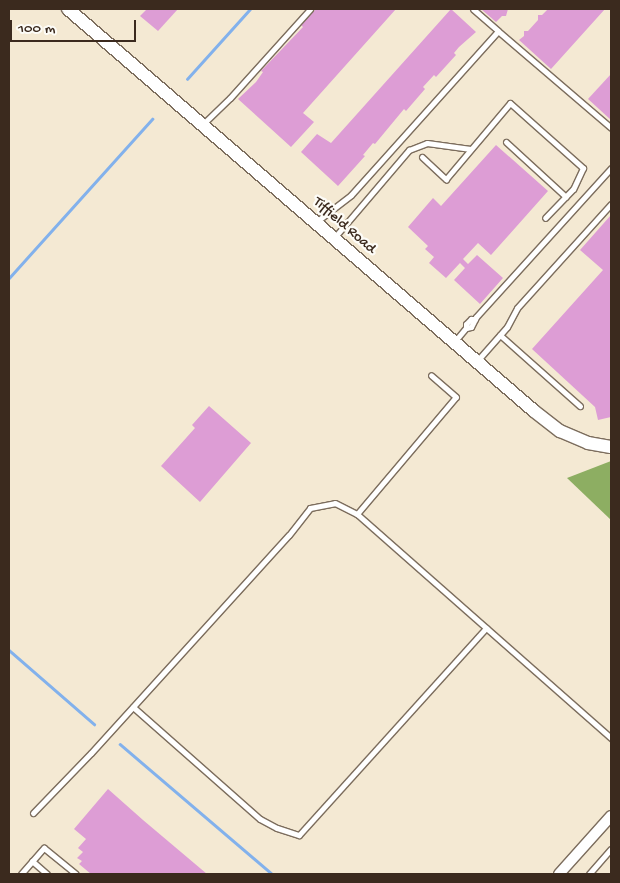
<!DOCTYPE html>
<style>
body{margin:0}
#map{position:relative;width:620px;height:883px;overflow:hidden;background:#f4e9d3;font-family:"Gochi Hand",sans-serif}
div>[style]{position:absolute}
.forest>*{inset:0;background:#8dae62}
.stream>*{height:2.5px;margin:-1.25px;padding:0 1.25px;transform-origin:1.25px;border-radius:1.25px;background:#82b1ec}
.building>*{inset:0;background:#dd9dd5}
.roads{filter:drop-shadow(1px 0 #7c6d5d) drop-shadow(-1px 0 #7c6d5d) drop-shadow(0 1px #7c6d5d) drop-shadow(0 -1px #7c6d5d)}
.service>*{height:5px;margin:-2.5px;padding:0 2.5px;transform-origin:2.5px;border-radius:2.5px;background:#fff}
.minor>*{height:10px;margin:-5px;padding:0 5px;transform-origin:5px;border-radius:5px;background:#fff}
.tertiary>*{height:12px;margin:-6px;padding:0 6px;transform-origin:6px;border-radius:6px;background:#fff}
span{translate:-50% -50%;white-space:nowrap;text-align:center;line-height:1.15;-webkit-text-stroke:4.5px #fdfcf7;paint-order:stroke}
.street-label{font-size:15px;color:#3b2a1e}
.frame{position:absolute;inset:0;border:10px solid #3b2a1e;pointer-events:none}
.scale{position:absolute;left:10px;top:20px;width:126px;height:22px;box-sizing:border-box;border:2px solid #3b2a1e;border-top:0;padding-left:6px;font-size:15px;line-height:18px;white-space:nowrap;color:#3b2a1e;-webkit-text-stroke:4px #fdfcf7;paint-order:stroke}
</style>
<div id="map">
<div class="forest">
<i style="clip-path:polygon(611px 461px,611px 520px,567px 478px)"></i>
</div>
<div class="stream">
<i style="left:187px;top:79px;width:94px;rotate:-48deg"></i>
<i style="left:9px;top:278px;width:214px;rotate:-48deg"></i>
<i style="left:9px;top:650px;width:113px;rotate:41deg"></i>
<i style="left:120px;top:744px;width:200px;rotate:40.5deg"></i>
</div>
<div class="building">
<i style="clip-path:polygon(147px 9px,178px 9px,158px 31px,140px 16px)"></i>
<i style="clip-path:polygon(316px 9px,396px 9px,303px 113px,314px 122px,291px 147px,238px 99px,256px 82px,263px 72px,261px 71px,303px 27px,301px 25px)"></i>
<i style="clip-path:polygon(451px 9px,476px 32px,459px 47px,454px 53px,456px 55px,436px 77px,434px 75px,423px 87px,425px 89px,406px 111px,404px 109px,375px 144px,373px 143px,363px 155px,365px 156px,338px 186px,301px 152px,317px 134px,331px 143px)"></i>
<i style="clip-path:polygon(481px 9px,508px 9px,506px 16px,502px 16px,496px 22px)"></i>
<i style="clip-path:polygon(548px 9px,605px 9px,551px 69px,519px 40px,524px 36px,524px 31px,528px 31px,538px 20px,538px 15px,542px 15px)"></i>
<i style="clip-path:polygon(611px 74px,611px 120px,588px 99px)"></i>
<i style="clip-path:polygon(496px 145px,548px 191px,491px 255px,478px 243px,463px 259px,468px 264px,477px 255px,503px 278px,480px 304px,454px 280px,465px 268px,460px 263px,446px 278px,429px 263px,434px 257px,425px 249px,428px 246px,408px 227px,433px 198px,441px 206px)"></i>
<i style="clip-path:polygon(611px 215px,611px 417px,598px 420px,595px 407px,532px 349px,603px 270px,580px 250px)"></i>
<i style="clip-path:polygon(209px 406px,251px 443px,200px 502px,161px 466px,195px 428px,192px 425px)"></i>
<i style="clip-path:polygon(108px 789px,143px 820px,207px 874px,91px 874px,79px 864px,82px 861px,77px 858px,83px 852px,78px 848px,86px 839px,74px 829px)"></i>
</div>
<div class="roads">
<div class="service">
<i style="left:473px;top:9px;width:33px;rotate:41deg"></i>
<i style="left:203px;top:124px;width:37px;rotate:-44deg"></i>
<i style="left:230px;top:98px;width:120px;rotate:-48deg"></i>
<i style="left:506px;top:142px;width:81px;rotate:42.5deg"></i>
<i style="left:422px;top:157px;width:33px;rotate:43deg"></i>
<i style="left:446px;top:179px;width:99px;rotate:-49.9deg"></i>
<i style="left:510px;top:103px;width:98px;rotate:41.7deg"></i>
<i style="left:583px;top:168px;width:23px;rotate:115deg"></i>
<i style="left:573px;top:189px;width:40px;rotate:134deg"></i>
<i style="left:316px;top:222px;width:44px;rotate:-37.6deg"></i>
<i style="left:351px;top:195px;width:220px;rotate:-48.1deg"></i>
<i style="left:498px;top:31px;width:149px;rotate:40.6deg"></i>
<i style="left:334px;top:238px;width:116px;rotate:-49.6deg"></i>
<i style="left:409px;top:150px;width:19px;rotate:-21deg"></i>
<i style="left:427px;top:143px;width:44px;rotate:7.8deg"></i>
<i style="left:475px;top:319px;width:4px;rotate:180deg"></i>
<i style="left:471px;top:319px;width:7px;rotate:135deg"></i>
<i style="left:466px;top:324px;width:4px;rotate:90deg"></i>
<i style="left:466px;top:328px;width:5px;rotate:-11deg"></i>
<i style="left:471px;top:327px;width:11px;rotate:-63deg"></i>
<i style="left:476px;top:317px;width:201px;rotate:-47.8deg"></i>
<i style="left:500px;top:335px;width:107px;rotate:41.6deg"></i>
<i style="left:455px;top:341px;width:17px;rotate:-50deg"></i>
<i style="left:477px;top:361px;width:45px;rotate:-48.6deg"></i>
<i style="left:507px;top:327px;width:21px;rotate:-62deg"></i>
<i style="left:517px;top:308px;width:140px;rotate:-47.9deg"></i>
<i style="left:357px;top:514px;width:339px;rotate:41.4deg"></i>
<i style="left:133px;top:707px;width:169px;rotate:41.4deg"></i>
<i style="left:260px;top:819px;width:19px;rotate:28deg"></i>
<i style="left:277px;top:828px;width:23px;rotate:18deg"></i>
<i style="left:299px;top:835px;width:279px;rotate:-47.9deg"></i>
<i style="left:33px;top:813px;width:83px;rotate:-46deg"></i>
<i style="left:91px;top:753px;width:294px;rotate:-47.8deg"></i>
<i style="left:289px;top:535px;width:34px;rotate:-52deg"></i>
<i style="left:310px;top:508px;width:25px;rotate:-11deg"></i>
<i style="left:335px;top:503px;width:25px;rotate:27deg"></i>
<i style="left:357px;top:514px;width:153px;rotate:-49.8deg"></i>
<i style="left:456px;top:397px;width:33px;rotate:-139deg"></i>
<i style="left:32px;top:861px;width:20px;rotate:41deg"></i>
<i style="left:21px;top:874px;width:35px;rotate:-49deg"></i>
<i style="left:44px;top:848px;width:41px;rotate:39.1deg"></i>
<i style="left:589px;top:874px;width:33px;rotate:-49deg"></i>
</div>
<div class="minor">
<i style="left:559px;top:874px;width:78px;rotate:-48.1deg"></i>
</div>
<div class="tertiary">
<i style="left:68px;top:9px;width:615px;rotate:40.78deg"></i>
<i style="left:534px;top:411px;width:33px;rotate:38deg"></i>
<i style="left:560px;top:431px;width:30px;rotate:23deg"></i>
<i style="left:588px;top:443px;width:23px;rotate:10deg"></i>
</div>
</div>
<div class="street-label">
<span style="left:344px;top:226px;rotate:41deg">Tiffield Road</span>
</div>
<div class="frame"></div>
<div class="scale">100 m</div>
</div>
